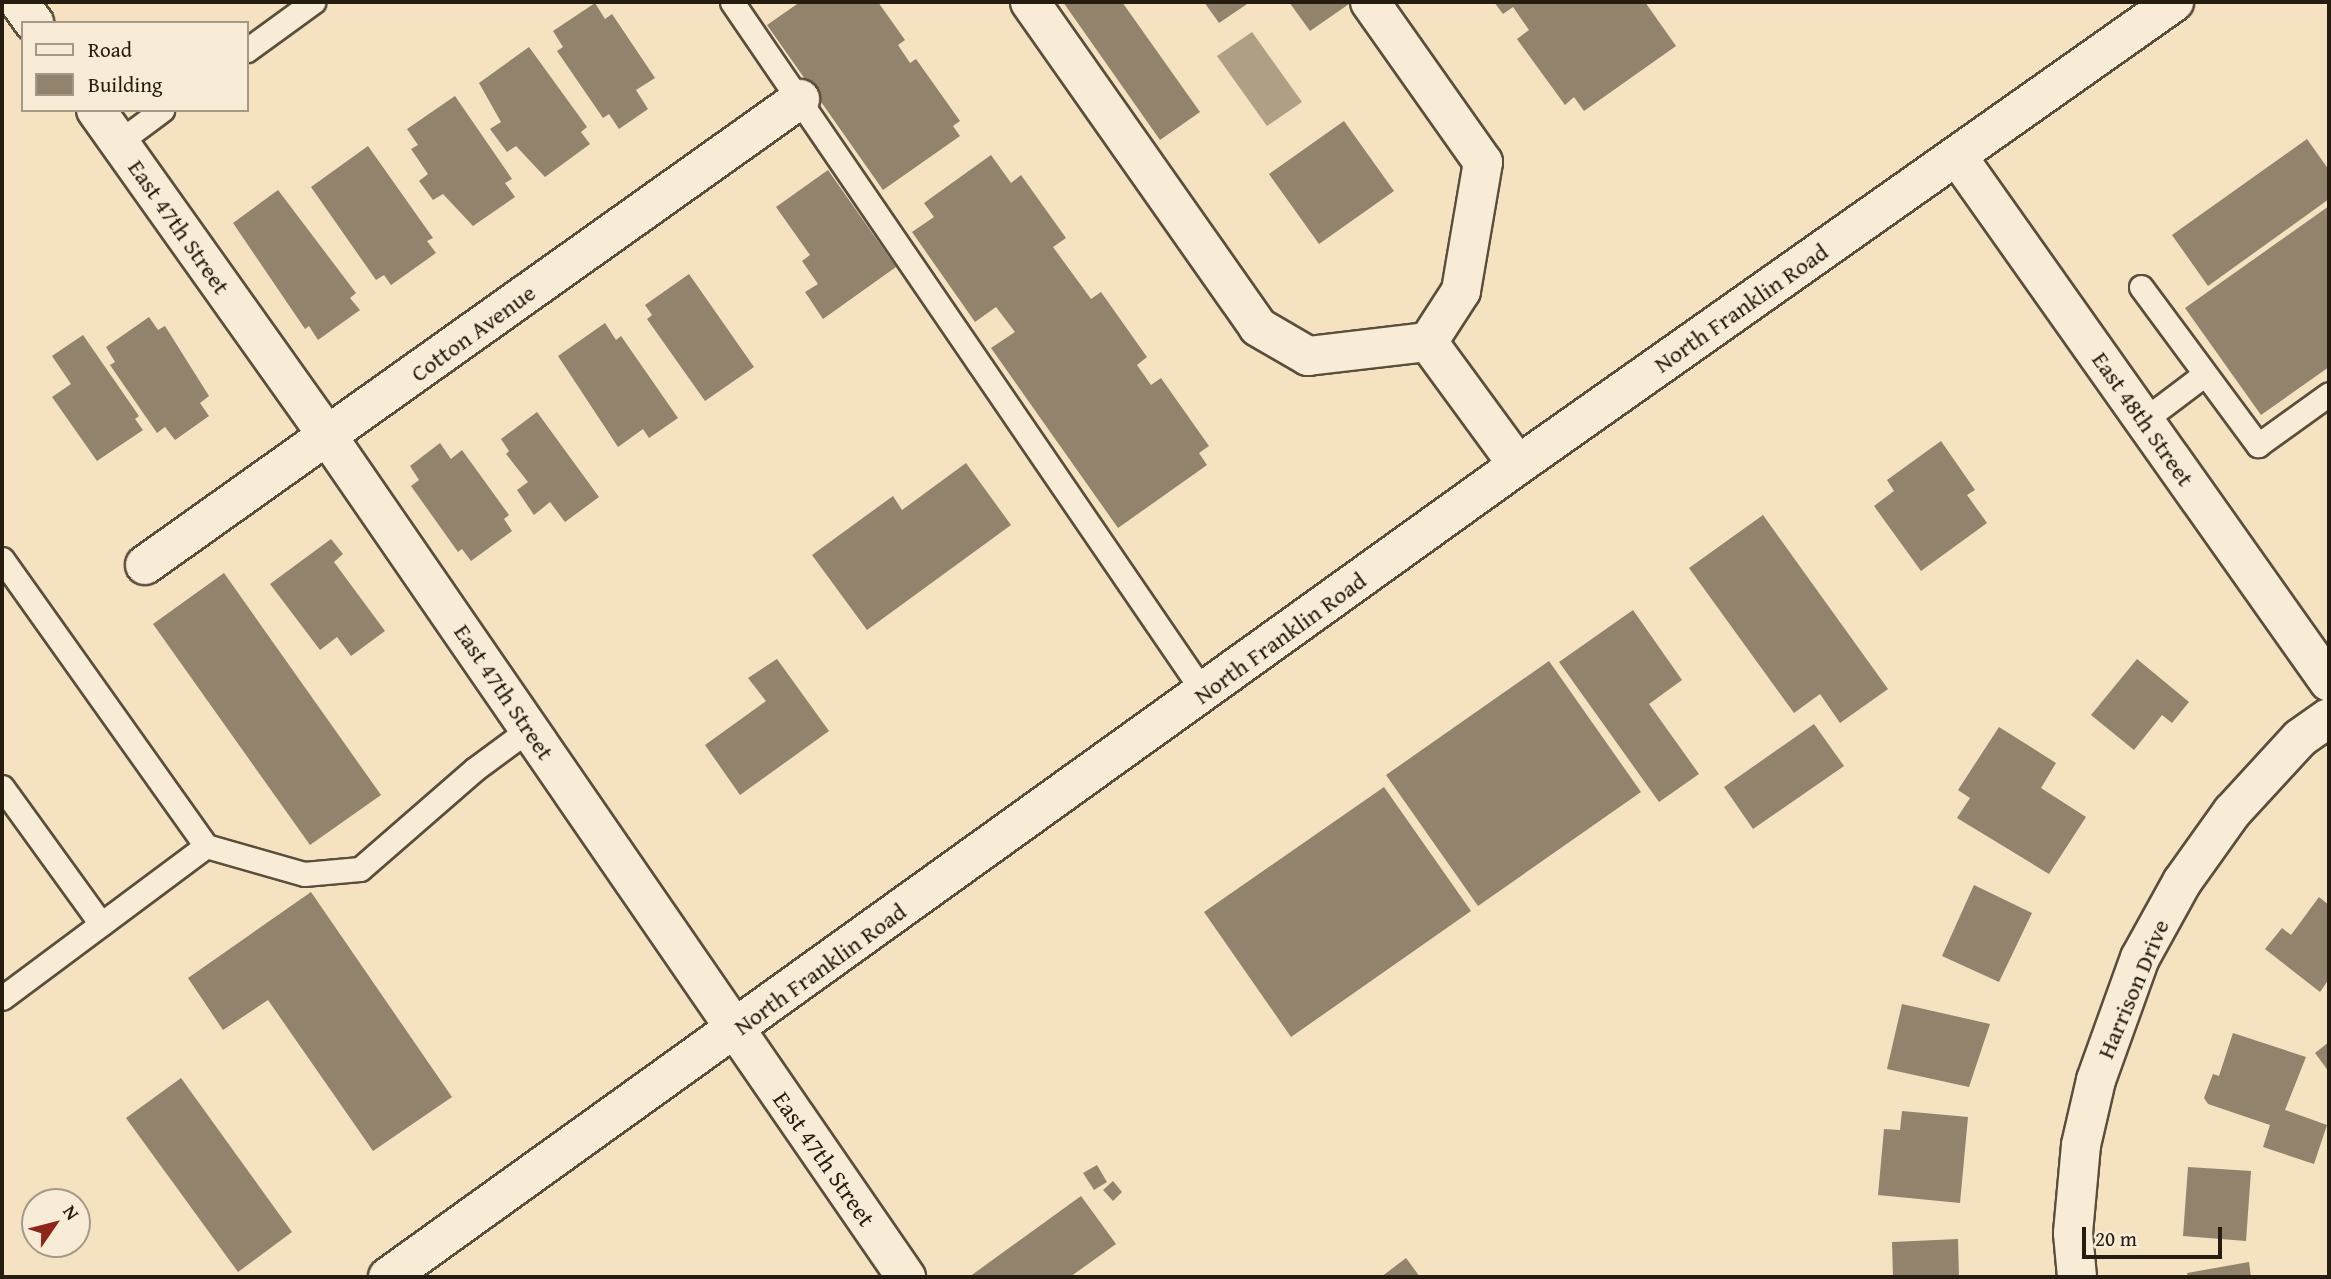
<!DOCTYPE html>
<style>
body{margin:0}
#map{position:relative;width:2331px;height:1279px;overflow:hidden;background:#f4e2c1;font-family:"Gentium Book Plus",serif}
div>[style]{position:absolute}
.water>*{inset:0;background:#ae9f85}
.building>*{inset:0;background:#91836c}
.roads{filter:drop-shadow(2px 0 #5a4e3c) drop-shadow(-2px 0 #5a4e3c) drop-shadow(0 2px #5a4e3c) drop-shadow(0 -2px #5a4e3c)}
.lane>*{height:23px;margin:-11.5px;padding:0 11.5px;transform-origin:11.5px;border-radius:11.5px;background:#f8ecd7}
.street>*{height:38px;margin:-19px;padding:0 19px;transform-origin:19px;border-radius:19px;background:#f8ecd7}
.secondary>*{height:38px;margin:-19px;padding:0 19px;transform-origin:19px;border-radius:19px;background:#f8ecd7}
span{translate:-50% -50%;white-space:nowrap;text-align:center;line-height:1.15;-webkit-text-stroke:5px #f8ecd7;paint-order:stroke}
.street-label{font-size:24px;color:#261c10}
.frame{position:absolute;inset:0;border:4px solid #261c10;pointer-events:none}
.legend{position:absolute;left:21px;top:21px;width:228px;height:91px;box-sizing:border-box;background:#f8ecd7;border:2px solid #a49987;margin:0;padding:9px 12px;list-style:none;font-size:21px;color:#261c10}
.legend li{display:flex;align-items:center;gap:14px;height:35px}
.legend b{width:35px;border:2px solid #a49987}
.north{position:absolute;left:21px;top:1188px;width:70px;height:70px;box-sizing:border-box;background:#f8ecd7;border:2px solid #a49987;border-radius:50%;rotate:55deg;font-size:19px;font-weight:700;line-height:28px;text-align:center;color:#261c10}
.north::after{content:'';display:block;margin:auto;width:24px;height:32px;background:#8f2418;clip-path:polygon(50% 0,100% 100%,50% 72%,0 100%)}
.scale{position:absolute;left:2082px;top:1227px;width:140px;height:32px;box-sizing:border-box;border:4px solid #261c10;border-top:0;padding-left:9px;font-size:21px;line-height:24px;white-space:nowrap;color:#261c10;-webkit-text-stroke:5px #f8ecd7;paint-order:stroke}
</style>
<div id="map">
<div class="water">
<i style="clip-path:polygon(1252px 32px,1302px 102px,1267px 126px,1217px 56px)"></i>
</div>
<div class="building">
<i style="clip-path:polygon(800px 2px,878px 2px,905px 40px,898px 45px,910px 63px,916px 59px,960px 121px,953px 126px,960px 136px,883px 190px,767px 25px)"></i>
<i style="clip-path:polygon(1063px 2px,1122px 2px,1200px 112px,1160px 140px)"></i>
<i style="clip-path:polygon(1204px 2px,1250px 2px,1219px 23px)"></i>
<i style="clip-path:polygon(1289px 2px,1348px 2px,1349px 4px,1310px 31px)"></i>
<i style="clip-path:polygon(1494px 2px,1645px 2px,1676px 46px,1584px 111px,1574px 97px,1565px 105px,1517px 39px,1529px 30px,1513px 7px,1503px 14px)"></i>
<i style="clip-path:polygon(595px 3px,605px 19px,612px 14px,655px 78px,636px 90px,648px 109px,619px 129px,609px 114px,603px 118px,557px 51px,563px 47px,553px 31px)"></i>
<i style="clip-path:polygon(529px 47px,587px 127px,581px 132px,590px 144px,545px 177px,516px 146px,507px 152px,490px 129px,501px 122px,479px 83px)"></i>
<i style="clip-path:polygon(455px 96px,512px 179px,505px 183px,515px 197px,473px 226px,443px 194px,433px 200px,419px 181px,428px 174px,411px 149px,418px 145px,407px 129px)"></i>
<i style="clip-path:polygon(1344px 121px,1394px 191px,1319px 244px,1269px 174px)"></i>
<i style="clip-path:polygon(2307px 139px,2329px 170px,2329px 199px,2208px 286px,2172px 235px)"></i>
<i style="clip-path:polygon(368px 146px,433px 238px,427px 241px,436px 253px,391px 285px,384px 275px,376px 280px,311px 187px)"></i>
<i style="clip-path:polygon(991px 155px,1011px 183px,1021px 175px,1066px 238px,1053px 247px,1091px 299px,1101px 292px,1147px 357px,1137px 365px,1151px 385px,1161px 378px,1209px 446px,1199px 453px,1207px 465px,1118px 528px,991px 348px,1015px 332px,996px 307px,975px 322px,912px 232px,934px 217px,924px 203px)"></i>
<i style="clip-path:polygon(828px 170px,896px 267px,823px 319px,805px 292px,818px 284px,802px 261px,810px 255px,776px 207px)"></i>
<i style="clip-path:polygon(278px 190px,356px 293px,350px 298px,360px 310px,318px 340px,309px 326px,305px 329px,233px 223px)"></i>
<i style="clip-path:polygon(2329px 206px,2329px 367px,2261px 415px,2185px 308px)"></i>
<i style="clip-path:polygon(689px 274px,754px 367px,705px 401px,647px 319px,652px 315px,645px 305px)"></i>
<i style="clip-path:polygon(149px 317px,158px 330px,165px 326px,209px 396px,200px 403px,209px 416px,175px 440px,165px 427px,157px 433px,110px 365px,115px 362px,106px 347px)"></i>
<i style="clip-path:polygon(605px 323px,616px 340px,621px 336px,678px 418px,649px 438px,643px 429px,618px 447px,558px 356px)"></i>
<i style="clip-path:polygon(83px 335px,139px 416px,135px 419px,143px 430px,97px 461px,52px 397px,71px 384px,52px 356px)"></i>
<i style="clip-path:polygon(537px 412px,599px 497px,565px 522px,550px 502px,534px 515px,517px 490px,528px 482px,506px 454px,509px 451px,501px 439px)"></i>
<i style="clip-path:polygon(1941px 441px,1975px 490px,1967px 495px,1987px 523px,1921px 571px,1874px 506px,1894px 491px,1887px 480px)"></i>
<i style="clip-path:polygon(440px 443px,451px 459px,462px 450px,509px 515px,504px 519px,512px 531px,471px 561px,462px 549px,458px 552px,411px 486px,419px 480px,410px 466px)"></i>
<i style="clip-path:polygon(966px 463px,1011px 525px,867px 630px,812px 555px,893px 496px,902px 510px)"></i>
<i style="clip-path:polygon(1763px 515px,1888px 689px,1840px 723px,1820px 694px,1794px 713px,1689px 568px)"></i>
<i style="clip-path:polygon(331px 539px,343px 554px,334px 562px,385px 631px,351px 656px,337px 637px,320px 650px,270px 584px)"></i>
<i style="clip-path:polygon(224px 573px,381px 795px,310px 845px,153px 624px)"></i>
<i style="clip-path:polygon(1633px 610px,1682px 680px,1649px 704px,1699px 774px,1659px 802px,1559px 662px)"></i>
<i style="clip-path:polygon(777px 659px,829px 731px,740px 795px,705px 745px,766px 701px,748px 678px)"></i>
<i style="clip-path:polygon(2137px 659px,2189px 702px,2172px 723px,2162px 715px,2134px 750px,2091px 715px)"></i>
<i style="clip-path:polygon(1549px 661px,1641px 792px,1478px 906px,1386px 775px)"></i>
<i style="clip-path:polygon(1814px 724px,1844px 766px,1753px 829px,1724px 787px)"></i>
<i style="clip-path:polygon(1999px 727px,2056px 763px,2041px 788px,2086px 817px,2049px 874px,1957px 818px,1970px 798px,1958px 790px)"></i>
<i style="clip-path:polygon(1384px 787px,1471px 911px,1291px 1037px,1204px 912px)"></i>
<i style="clip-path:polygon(1974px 885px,2032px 913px,1999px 982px,1942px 956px)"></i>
<i style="clip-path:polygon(311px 892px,452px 1097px,373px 1151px,268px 1000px,223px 1030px,188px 978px)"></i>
<i style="clip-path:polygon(2319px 897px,2329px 905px,2329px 979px,2320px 992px,2265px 949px,2282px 928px,2291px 935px)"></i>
<i style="clip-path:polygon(1902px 1004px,1990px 1024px,1969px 1087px,1887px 1069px)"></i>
<i style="clip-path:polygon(2233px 1033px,2306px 1057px,2285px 1110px,2327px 1125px,2314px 1164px,2263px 1147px,2270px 1125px,2208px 1104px,2204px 1098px,2213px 1074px,2219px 1076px)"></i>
<i style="clip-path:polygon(2329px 1042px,2329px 1072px,2315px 1053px)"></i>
<i style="clip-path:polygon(181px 1078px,292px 1232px,238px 1272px,126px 1118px)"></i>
<i style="clip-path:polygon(1902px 1111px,1968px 1117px,1960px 1203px,1878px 1195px,1884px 1129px,1900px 1130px)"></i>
<i style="clip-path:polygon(1097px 1165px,1107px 1182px,1094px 1190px,1083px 1173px)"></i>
<i style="clip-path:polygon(2188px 1167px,2251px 1171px,2246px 1241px,2183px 1236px)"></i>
<i style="clip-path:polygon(1113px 1181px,1122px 1192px,1113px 1201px,1103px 1190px)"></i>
<i style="clip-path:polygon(1081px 1196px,1116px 1244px,1070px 1277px,969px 1277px)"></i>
<i style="clip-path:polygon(1958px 1239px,1959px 1277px,1893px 1277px,1892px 1242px)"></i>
<i style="clip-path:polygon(1406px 1258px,1420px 1277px,1381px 1277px)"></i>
<i style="clip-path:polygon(2249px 1262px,2251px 1277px,2188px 1277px,2187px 1273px)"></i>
</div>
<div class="roads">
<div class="lane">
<i style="left:732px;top:2px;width:837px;rotate:55.66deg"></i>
<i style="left:247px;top:50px;width:82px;rotate:-36deg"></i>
<i style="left:119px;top:142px;width:54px;rotate:-36.7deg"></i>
<i style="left:2141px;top:287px;width:197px;rotate:53.5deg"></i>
<i style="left:2258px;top:445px;width:87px;rotate:-35.7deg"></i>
<i style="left:2144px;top:420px;width:76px;rotate:-37deg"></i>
<i style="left:2px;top:559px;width:352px;rotate:54.6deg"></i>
<i style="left:206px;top:846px;width:254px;rotate:143.3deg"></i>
<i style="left:2px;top:787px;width:169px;rotate:54.1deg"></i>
<i style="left:206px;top:846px;width:102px;rotate:15.9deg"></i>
<i style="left:304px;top:874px;width:56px;rotate:-5.1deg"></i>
<i style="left:360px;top:869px;width:152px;rotate:-41deg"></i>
<i style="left:475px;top:769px;width:67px;rotate:-36.5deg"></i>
</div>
<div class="street">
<i style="left:19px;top:2px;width:26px;rotate:54deg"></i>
<i style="left:1030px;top:2px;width:397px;rotate:54.9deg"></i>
<i style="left:1258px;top:327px;width:58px;rotate:30.1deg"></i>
<i style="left:1308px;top:356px;width:121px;rotate:-6.7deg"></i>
<i style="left:1370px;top:2px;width:196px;rotate:54.8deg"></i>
<i style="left:1483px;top:162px;width:131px;rotate:99.7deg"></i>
<i style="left:1461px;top:291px;width:61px;rotate:122.9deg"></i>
<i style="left:1428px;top:342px;width:152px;rotate:53.8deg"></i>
<i style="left:96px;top:110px;width:401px;rotate:54.6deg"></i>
<i style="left:328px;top:437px;width:1020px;rotate:55.47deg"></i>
<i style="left:1957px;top:156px;width:644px;rotate:54.73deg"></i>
<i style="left:145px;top:565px;width:804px;rotate:-35.43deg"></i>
<i style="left:2077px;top:1277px;width:44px;rotate:-95.2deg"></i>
<i style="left:2073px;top:1233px;width:88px;rotate:-84.8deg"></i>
<i style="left:2081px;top:1145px;width:67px;rotate:-77deg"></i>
<i style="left:2096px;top:1080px;width:130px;rotate:-70.2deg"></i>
<i style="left:2140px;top:958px;width:87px;rotate:-61.1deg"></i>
<i style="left:2182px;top:882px;width:86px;rotate:-54.5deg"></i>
<i style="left:2232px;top:812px;width:100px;rotate:-47.4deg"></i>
<i style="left:2300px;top:738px;width:35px;rotate:-35deg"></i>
</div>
<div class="secondary">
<i style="left:388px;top:1277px;width:1391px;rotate:-35.7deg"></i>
<i style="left:1518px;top:465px;width:803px;rotate:-35.21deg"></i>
</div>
</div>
<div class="street-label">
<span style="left:179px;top:227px;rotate:55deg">East 47th Street</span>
<span style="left:1741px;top:308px;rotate:-35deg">North Franklin Road</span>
<span style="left:473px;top:333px;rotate:-36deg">Cotton Avenue</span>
<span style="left:2143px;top:419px;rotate:55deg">East 48th Street</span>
<span style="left:1280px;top:638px;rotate:-36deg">North Franklin Road</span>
<span style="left:504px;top:692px;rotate:56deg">East 47th Street</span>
<span style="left:820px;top:969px;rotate:-36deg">North Franklin Road</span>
<span style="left:2133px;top:989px;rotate:-67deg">Harrison Drive</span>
<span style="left:824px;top:1159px;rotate:55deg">East 47th Street</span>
</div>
<div class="frame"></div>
<ul class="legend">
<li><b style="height:9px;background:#f8ecd7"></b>Road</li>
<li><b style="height:19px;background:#91836c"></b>Building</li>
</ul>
<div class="north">N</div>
<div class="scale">20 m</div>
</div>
